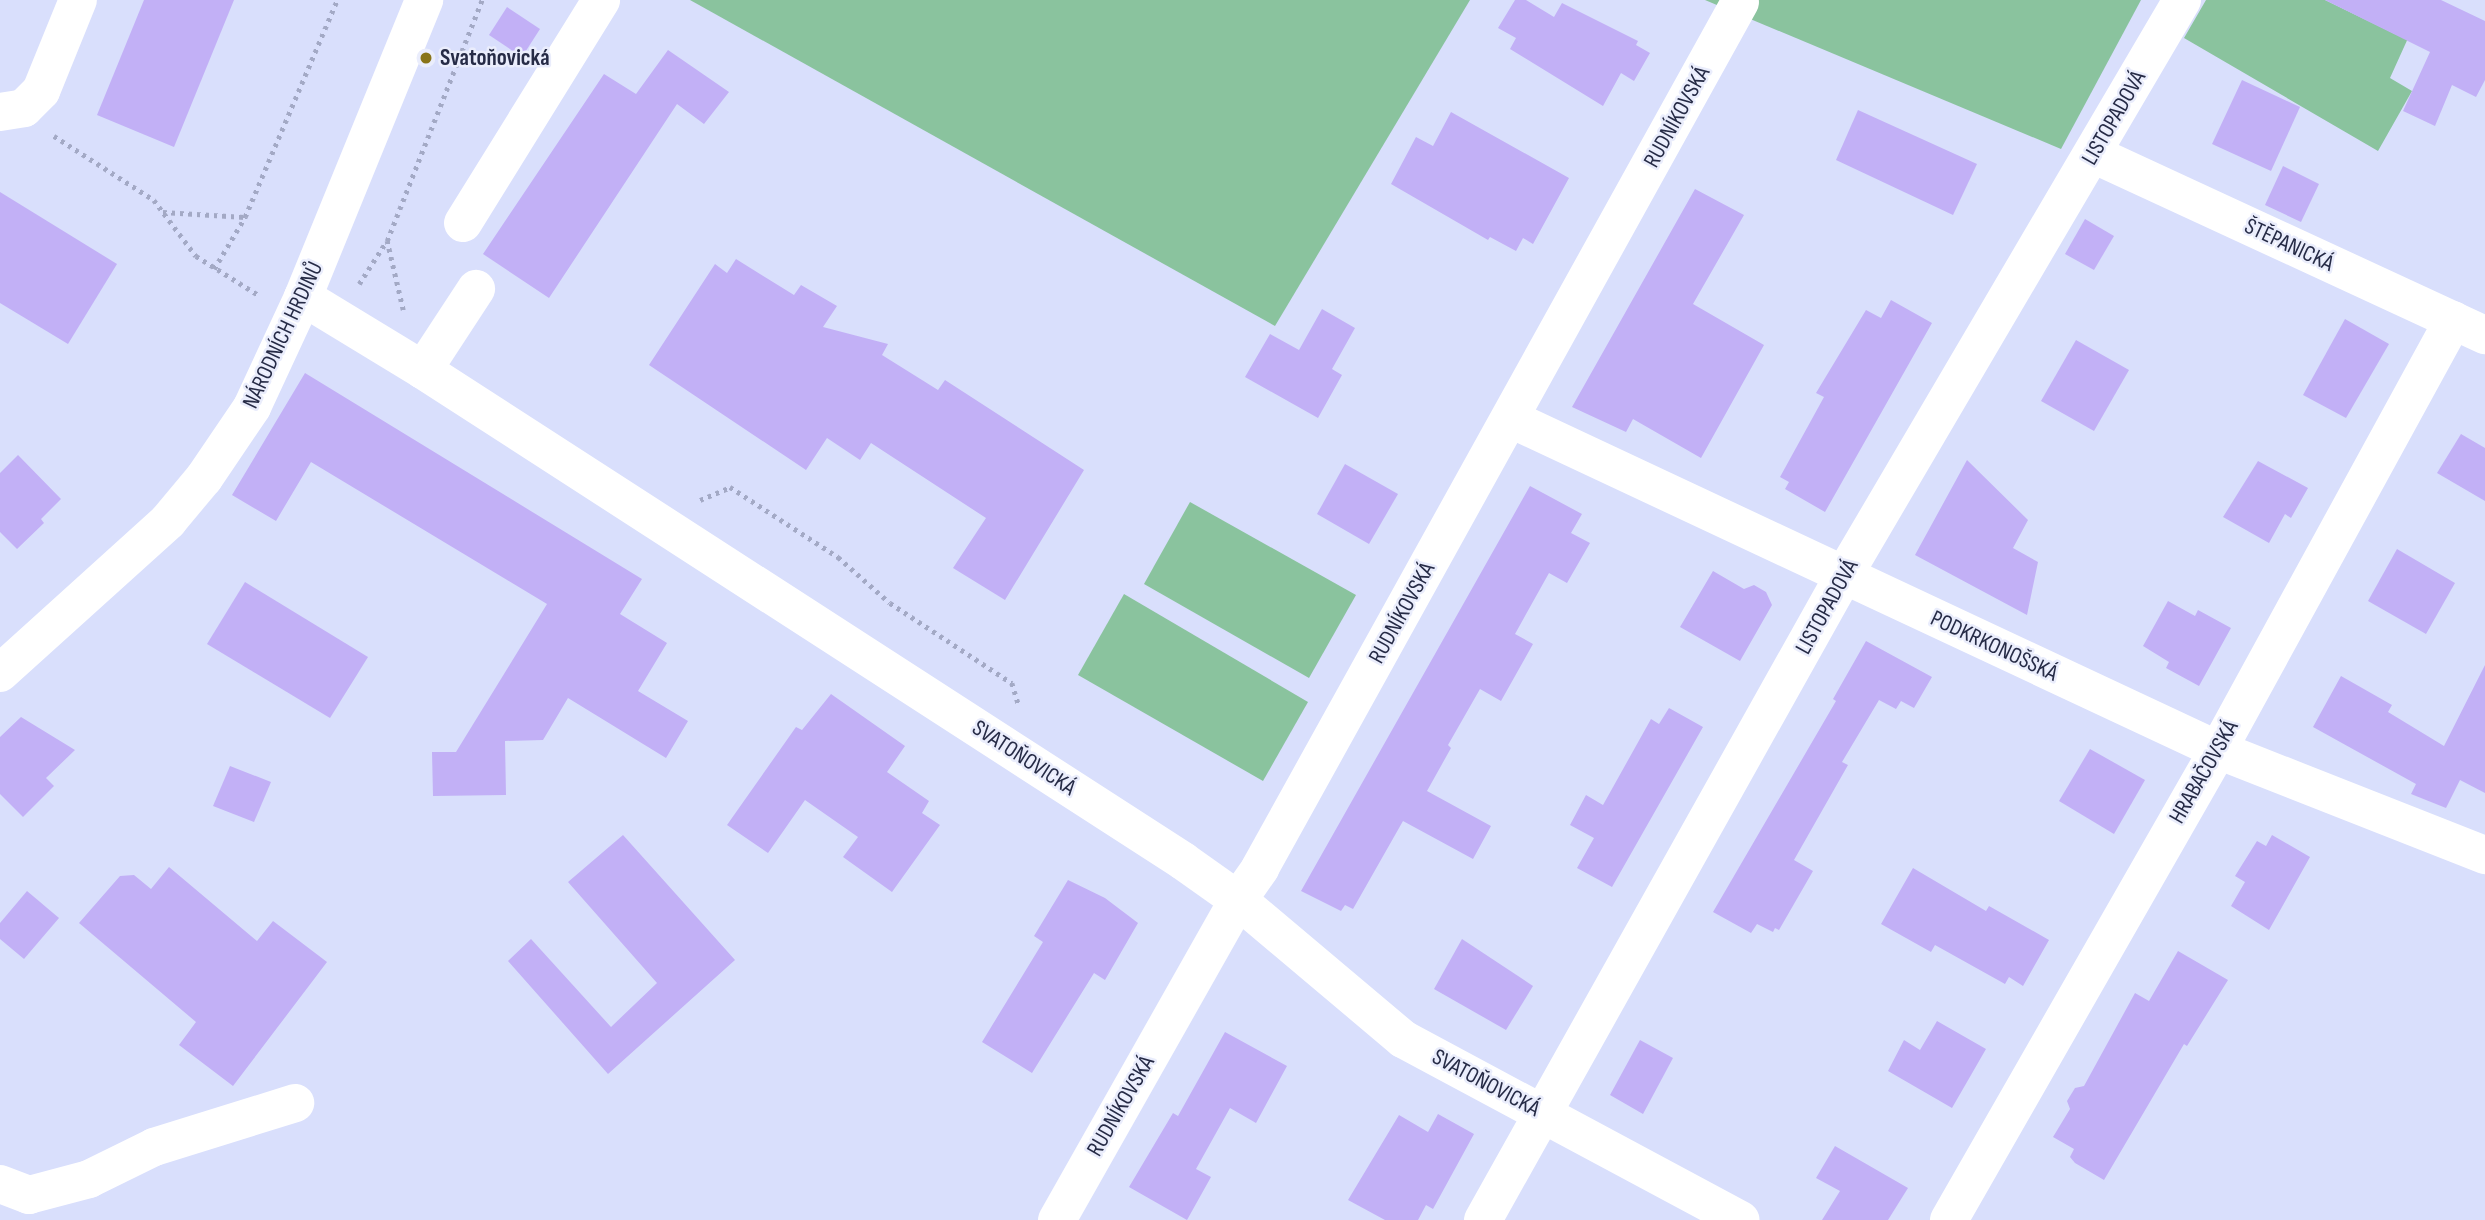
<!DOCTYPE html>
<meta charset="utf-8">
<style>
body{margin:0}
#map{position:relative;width:2485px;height:1220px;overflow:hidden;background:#d9dffc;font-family:"Sofia Sans Condensed",sans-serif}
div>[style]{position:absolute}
.green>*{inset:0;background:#8ac39e}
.building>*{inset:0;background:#c2b0f6}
.path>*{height:4.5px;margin-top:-2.25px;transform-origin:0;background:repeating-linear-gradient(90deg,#a3a9c5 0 3.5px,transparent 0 8.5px)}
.minor>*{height:38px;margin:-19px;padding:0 19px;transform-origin:19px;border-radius:19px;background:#fff}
.dots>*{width:19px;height:19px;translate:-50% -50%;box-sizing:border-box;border:4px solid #eaedfc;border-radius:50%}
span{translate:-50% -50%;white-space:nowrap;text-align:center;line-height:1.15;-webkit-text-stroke:5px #eaedfc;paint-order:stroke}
.poi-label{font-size:23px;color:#262b46;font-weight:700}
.left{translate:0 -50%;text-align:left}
.street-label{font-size:23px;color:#262b46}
</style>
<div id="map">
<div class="green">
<i style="clip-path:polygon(690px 0,1470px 0,1275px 326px)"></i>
<i style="clip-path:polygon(1705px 0,2141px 0,2061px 149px)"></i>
<i style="clip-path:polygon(2206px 0,2325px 0,2395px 34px,2409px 36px,2390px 78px,2412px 91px,2378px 151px,2184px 38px)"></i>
<i style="clip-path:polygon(1190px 502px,1356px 595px,1309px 678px,1144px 584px)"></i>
<i style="clip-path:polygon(1124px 594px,1308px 702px,1263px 781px,1078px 675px)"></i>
</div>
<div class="building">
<i style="clip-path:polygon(144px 0,234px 0,174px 147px,97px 115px)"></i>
<i style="clip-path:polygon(1515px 0,1526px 0,1554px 17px,1562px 3px,1638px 41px,1636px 45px,1650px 53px,1634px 81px,1621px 73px,1603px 106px,1510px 49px,1516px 38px,1498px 28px)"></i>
<i style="clip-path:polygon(2325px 0,2441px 0,2485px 21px,2485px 80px,2476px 97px,2452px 85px,2435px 126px,2403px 111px,2430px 52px)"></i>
<i style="clip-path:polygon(507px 7px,540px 29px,522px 57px,489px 35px)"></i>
<i style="clip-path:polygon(668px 50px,729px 92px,704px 124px,677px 104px,549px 298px,483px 254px,604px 74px,636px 94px)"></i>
<i style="clip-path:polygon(2242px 80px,2300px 107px,2271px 171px,2212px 144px)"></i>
<i style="clip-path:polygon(1858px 110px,1977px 164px,1953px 215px,1836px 160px)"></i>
<i style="clip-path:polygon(1451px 112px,1569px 178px,1533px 244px,1523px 238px,1516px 251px,1490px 237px,1488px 240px,1391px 184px,1416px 137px,1433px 146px)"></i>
<i style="clip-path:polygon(2283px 166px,2319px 184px,2301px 222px,2265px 205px)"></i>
<i style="clip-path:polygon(1695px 189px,1744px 215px,1693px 304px,1764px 345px,1701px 458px,1633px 419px,1626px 432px,1572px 407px)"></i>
<i style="clip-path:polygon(0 192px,117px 264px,68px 344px,0 303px)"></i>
<i style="clip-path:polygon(2085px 219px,2114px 236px,2094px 270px,2065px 254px)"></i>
<i style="clip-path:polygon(736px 259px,794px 295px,801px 285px,837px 306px,823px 327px,888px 344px,882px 355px,938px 390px,945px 380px,1084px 470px,1005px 600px,953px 568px,986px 518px,871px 443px,860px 460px,827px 438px,806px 470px,649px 365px,715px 264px,727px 273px)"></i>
<i style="clip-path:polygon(1891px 300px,1932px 323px,1825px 512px,1785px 489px,1789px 482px,1780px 477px,1824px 397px,1816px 393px,1866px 310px,1881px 318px)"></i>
<i style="clip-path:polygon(1322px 309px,1355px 328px,1332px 369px,1342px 375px,1318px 418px,1245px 377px,1270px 334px,1299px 350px)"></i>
<i style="clip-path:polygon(2345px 319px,2389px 344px,2346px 418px,2303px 395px)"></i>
<i style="clip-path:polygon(2076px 340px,2129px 370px,2094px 431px,2041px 401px)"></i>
<i style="clip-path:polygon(305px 373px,642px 579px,620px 614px,667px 643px,638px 691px,688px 721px,666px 758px,568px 698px,543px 740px,505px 741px,506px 795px,433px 796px,432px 752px,456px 752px,547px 604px,311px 462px,276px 521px,232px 495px)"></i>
<i style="clip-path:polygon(2461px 434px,2485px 448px,2485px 501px,2437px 473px)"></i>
<i style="clip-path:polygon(18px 455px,61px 499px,41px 519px,44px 523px,17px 549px,0 532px,0 473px)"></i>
<i style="clip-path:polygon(1967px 460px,2028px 520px,2013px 548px,2038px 562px,2027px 615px,1915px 555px)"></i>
<i style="clip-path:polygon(2258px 461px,2308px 488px,2291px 518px,2285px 514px,2269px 543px,2223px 517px)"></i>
<i style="clip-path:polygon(1345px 464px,1398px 494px,1369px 544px,1317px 514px)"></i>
<i style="clip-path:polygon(1530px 486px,1582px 514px,1571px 533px,1590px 543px,1567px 583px,1549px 573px,1515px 634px,1533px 644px,1501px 701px,1480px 689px,1448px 745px,1451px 748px,1427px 791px,1491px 826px,1473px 859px,1403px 821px,1353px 909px,1345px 905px,1341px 911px,1301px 891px)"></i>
<i style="clip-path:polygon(2397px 549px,2455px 583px,2426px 634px,2368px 601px)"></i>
<i style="clip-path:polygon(1713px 571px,1744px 589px,1754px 585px,1766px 592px,1772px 605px,1740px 661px,1680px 627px)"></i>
<i style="clip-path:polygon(245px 582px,368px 657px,330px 718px,207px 644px)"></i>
<i style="clip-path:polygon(2168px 601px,2195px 616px,2198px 610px,2231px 628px,2199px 686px,2166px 668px,2169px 662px,2143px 646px)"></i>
<i style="clip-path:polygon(1866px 641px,1932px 677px,1914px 708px,1901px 701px,1896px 709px,1879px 700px,1842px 762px,1848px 765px,1794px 860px,1813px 871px,1779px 930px,1775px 928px,1773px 932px,1757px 924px,1751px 933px,1713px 912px,1836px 701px,1833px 699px)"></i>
<i style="clip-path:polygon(2485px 665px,2485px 793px,2460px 780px,2446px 808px,2411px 794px,2416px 784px,2313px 727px,2341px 676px,2392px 705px,2388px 712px,2444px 746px)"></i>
<i style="clip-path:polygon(831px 694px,905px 746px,887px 772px,929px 801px,922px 813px,940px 825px,892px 892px,843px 857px,858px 837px,805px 800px,768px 853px,727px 825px,796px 727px,802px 730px)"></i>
<i style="clip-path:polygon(1669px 708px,1703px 727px,1612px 887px,1577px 868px,1594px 838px,1570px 825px,1586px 795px,1603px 805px,1651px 719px,1659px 724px)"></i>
<i style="clip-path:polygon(21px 717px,75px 750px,46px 778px,54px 786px,23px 817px,0 794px,0 737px)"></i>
<i style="clip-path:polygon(2090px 749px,2145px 780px,2114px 834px,2059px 801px)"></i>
<i style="clip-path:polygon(230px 766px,271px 782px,254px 822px,213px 806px)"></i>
<i style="clip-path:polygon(623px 835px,735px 960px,608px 1074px,508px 961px,531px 939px,611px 1027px,657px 983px,568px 882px)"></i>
<i style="clip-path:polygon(2272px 835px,2310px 857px,2269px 930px,2231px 906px,2245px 882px,2235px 876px,2257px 841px,2266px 846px)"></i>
<i style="clip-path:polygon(169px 867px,257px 941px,273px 921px,327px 962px,233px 1086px,179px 1045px,196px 1022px,79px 923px,120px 876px,134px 875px,151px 889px)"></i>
<i style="clip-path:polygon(1913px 868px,1986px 911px,1989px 906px,2049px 940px,2023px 986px,2009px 977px,2005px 984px,1935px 945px,1931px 952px,1881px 924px)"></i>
<i style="clip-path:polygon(1068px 880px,1105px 898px,1138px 923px,1105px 980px,1094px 973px,1032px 1073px,982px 1042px,1043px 942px,1034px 936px)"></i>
<i style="clip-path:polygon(27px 891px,59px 918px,24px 959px,0 939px,0 923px)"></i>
<i style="clip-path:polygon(1462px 939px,1533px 986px,1506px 1030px,1434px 989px)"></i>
<i style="clip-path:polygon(2178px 951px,2228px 980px,2187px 1046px,2184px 1044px,2104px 1180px,2075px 1163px,2070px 1157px,2074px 1149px,2053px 1137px,2070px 1109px,2067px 1101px,2075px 1088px,2084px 1086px,2135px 993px,2149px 1001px)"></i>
<i style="clip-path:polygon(1937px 1021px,1986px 1049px,1952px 1108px,1888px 1071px,1904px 1040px,1920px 1050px)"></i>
<i style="clip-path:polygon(1225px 1032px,1287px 1066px,1256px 1123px,1230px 1108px,1196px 1169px,1211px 1177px,1187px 1220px,1129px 1187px,1173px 1113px,1178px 1116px)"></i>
<i style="clip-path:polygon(1640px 1040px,1673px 1058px,1643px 1114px,1610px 1095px)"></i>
<i style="clip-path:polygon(1438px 1114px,1474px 1134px,1433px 1209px,1426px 1205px,1418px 1220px,1385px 1220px,1348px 1200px,1399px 1115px,1428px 1132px)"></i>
<i style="clip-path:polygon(1835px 1146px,1908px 1188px,1888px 1220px,1822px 1220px,1840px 1191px,1816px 1178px)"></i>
</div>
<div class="path">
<i style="left:54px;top:136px;width:119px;rotate:32.6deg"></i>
<i style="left:154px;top:200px;width:70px;rotate:53.1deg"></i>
<i style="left:196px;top:256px;width:75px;rotate:32deg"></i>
<i style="left:163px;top:212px;width:82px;rotate:3.5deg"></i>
<i style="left:214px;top:269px;width:61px;rotate:-59.2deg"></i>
<i style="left:245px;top:217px;width:236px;rotate:-67deg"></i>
<i style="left:359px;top:284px;width:50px;rotate:-57.3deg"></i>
<i style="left:403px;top:310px;width:71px;rotate:-103.1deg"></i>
<i style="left:387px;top:241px;width:259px;rotate:-68.5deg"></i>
<i style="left:700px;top:500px;width:33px;rotate:-23deg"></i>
<i style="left:730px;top:487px;width:129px;rotate:32.9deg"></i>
<i style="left:838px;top:557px;width:69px;rotate:41.5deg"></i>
<i style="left:890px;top:603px;width:146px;rotate:33.3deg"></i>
<i style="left:1012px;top:683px;width:24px;rotate:73deg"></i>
</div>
<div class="minor">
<i style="left:0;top:112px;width:24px;rotate:-9deg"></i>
<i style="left:24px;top:108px;width:24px;rotate:-45deg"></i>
<i style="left:41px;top:91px;width:98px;rotate:-67.9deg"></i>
<i style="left:2093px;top:154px;width:432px;rotate:24.8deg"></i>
<i style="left:463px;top:223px;width:262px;rotate:-58.2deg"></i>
<i style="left:303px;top:297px;width:140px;rotate:31.3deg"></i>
<i style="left:423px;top:370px;width:905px;rotate:32.86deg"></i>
<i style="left:1183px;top:861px;width:67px;rotate:35.3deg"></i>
<i style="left:1238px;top:900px;width:216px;rotate:40.1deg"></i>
<i style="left:1403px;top:1039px;width:383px;rotate:28.2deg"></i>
<i style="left:423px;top:370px;width:97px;rotate:-56.8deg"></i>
<i style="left:1511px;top:419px;width:781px;rotate:25.09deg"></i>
<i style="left:2218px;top:750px;width:287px;rotate:21.5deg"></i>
<i style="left:0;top:673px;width:227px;rotate:-42.1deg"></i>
<i style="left:168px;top:521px;width:56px;rotate:-50.1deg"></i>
<i style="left:204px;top:478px;width:86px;rotate:-55.9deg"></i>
<i style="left:252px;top:407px;width:121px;rotate:-65.1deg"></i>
<i style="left:303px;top:297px;width:321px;rotate:-67.8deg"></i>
<i style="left:0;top:1184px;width:31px;rotate:21deg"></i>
<i style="left:29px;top:1195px;width:62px;rotate:-14.9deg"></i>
<i style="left:89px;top:1179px;width:72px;rotate:-26.2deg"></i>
<i style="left:154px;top:1147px;width:148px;rotate:-17.3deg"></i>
<i style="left:1057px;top:1220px;width:368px;rotate:-60.5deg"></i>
<i style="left:1238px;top:900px;width:39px;rotate:-55deg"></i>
<i style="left:1260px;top:868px;width:990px;rotate:-61deg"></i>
<i style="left:1483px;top:1220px;width:739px;rotate:-60.76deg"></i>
<i style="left:1844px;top:575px;width:667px;rotate:-59.55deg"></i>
<i style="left:1949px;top:1220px;width:542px;rotate:-60.22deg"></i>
<i style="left:2218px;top:750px;width:490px;rotate:-61.3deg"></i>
</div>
<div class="dots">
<i style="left:426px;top:58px;background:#897418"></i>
</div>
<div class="poi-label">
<span class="left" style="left:440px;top:58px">Svatoňovická</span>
</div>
<div class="street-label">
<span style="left:1677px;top:117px;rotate:-61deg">RUDNÍKOVSKÁ</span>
<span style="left:2114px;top:118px;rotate:-60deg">LISTOPADOVÁ</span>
<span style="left:2289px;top:245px;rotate:25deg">ŠTĚPANICKÁ</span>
<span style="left:283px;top:335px;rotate:-65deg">NÁRODNÍCH HRDINŮ</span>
<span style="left:1827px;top:607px;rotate:-61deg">LISTOPADOVÁ</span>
<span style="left:1402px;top:613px;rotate:-61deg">RUDNÍKOVSKÁ</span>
<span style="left:1994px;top:646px;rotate:25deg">PODKRKONOŠSKÁ</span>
<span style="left:1024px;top:758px;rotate:33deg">SVATOŇOVICKÁ</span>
<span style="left:2204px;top:772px;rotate:-60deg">HRABAČOVSKÁ</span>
<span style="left:1486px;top:1083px;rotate:28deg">SVATOŇOVICKÁ</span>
<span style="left:1121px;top:1106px;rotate:-60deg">RUDNÍKOVSKÁ</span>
</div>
</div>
